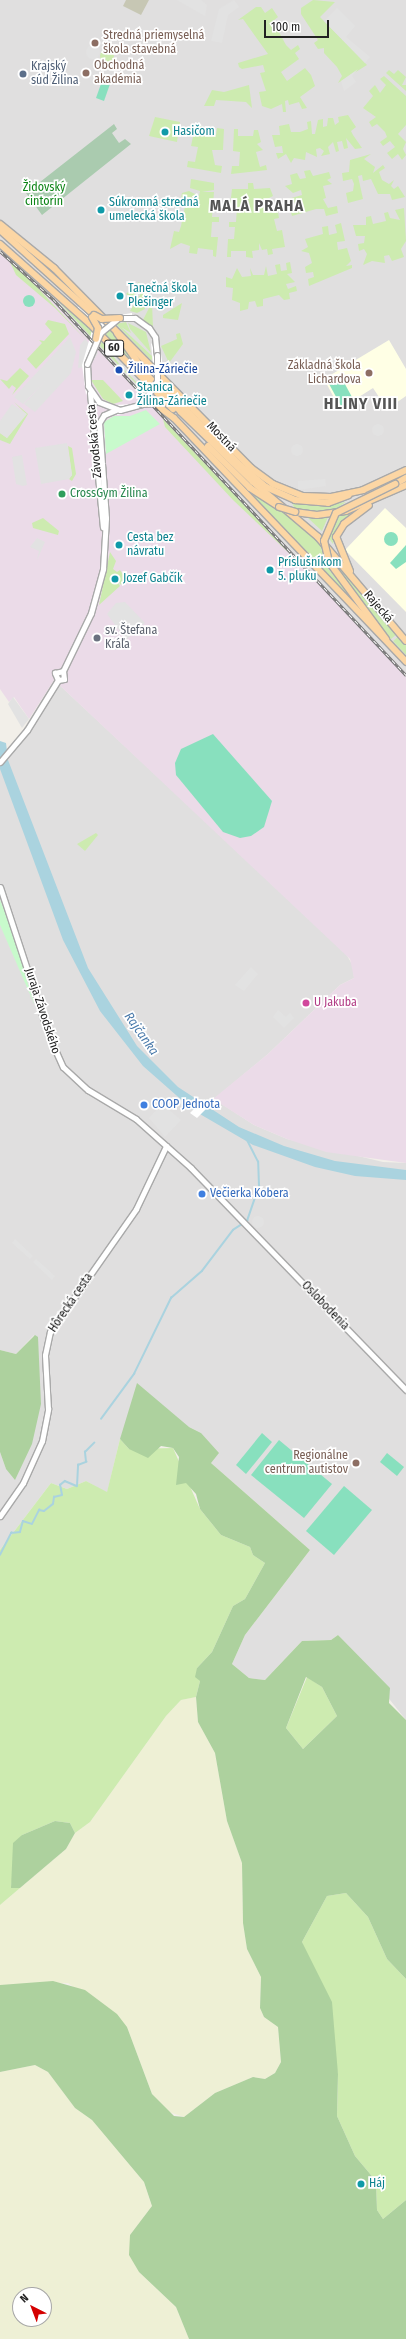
<!DOCTYPE html>
<meta charset="utf-8">
<style>
body{margin:0}
#map{position:relative;width:406px;height:2339px;overflow:hidden;background:#f2efe9;font-family:"Fira Sans Condensed",sans-serif}
div>[style]{position:absolute}
.residential>*{inset:0;background:#e0dfdf}
.industrial>*{inset:0;background:#ebdbe8}
.education>*{inset:0;background:#ffffe5}
.construction>*{inset:0;background:#c7c7b4}
.farmland>*{inset:0;background:#eef0d5}
.grass>*{inset:0;background:#cdebb0}
.round{border-radius:50%}
.forest>*{inset:0;background:#add19e}
.cemetery>*{inset:0;background:#aacbaf}
.park>*{inset:0;background:#c8facc}
.pitch>*{inset:0;background:#88e0be}
.parking>*{inset:0;background:#e2e2e2}
.water>*{inset:0;background:#aad3df}
.pier>*{inset:0;background:#fff}
.stream>*{height:1.5px;margin:-0.75px;padding:0 0.75px;transform-origin:0.75px;border-radius:0.75px;background:#aad3df}
.roads{filter:drop-shadow(1px 0 #a9a9a9) drop-shadow(-1px 0 #a9a9a9) drop-shadow(0 1px #a9a9a9) drop-shadow(0 -1px #a9a9a9)}
.tertiary>*{height:5px;margin:-2.5px;padding:0 2.5px;transform-origin:2.5px;border-radius:2.5px;background:#fff}
.primary>*{height:6px;margin:-3px;padding:0 3px;transform-origin:3px;border-radius:3px;background:#fcd6a4}
.rail>*{height:3px;margin-top:-1.5px;transform-origin:0;background:repeating-linear-gradient(90deg,#fff 0 4.5px,#707070 0 9px);box-sizing:border-box;border-block:1px solid #707070}
.bridges{filter:drop-shadow(1px 0 #a9a9a9) drop-shadow(-1px 0 #a9a9a9) drop-shadow(0 1px #a9a9a9) drop-shadow(0 -1px #a9a9a9)}
.tertiary-bridge>*{height:5px;margin:-2.5px;padding:0 2.5px;transform-origin:2.5px;border-radius:2.5px;background:#fff}
.primary-bridge>*{height:6px;margin:-3px;padding:0 3px;transform-origin:3px;border-radius:3px;background:#fcd6a4}
.dots>*{width:11px;height:11px;translate:-50% -50%;box-sizing:border-box;border:2px solid #fff;border-radius:50%}
span{translate:-50% -50%;white-space:nowrap;text-align:center;line-height:1.15;-webkit-text-stroke:3.5px #fff;paint-order:stroke}
.shield-label span{padding:1px 3px;background:#fff;border:1px solid;border-radius:3px;-webkit-text-stroke-width:0}
.shield-label{font-size:11px;color:#222;font-weight:700}
.education-label{font-size:12px;color:#785e54}
.left{translate:0 -50%;text-align:left}
.right{translate:-100% -50%;text-align:right}
.service-label{font-size:12px;color:#4e5e75}
.culture-label{font-size:12px;color:#0d838f}
.park-label{font-size:12px;color:#0c8416}
.transit-label{font-size:12px;color:#164399}
.street-label{font-size:12px;color:#222}
.leisure-label{font-size:12px;color:#27864d}
.worship-label{font-size:12px;color:#5b616d}
.hotel-label{font-size:12px;color:#b23c85}
.shop-label{font-size:12px;color:#366cbe}
.water-label{font-size:13px;color:#4a7aab;font-style:italic}
.district-label{font-size:16px;color:#555;font-weight:700;letter-spacing:1px}
.north{position:absolute;left:12px;top:2287px;width:40px;height:40px;box-sizing:border-box;background:#fff;border:1px solid #a7a7a7;border-radius:50%;rotate:318deg;font-size:11px;font-weight:700;line-height:16px;text-align:center;color:#222}
.north::after{content:'';display:block;margin:auto;width:14px;height:18px;background:#d40000;clip-path:polygon(50% 0,100% 100%,50% 72%,0 100%)}
.scale{position:absolute;left:264px;top:20px;width:65px;height:18px;box-sizing:border-box;border:2px solid #222;border-top:0;padding-left:5px;font-size:12px;line-height:14px;white-space:nowrap;color:#222;-webkit-text-stroke:3px #fff;paint-order:stroke}
</style>
<div id="map">
<div class="residential">
<i style="clip-path:polygon(0 0,406px 0,406px 677px,39px 287px,0 254px)"></i>
<i style="clip-path:polygon(54px 680px,345px 952px,353px 966px,354px 978px,340px 985px,268px 1054px,214px 1099px,254px 1125px,287px 1139px,383px 1162px,406px 1163px,406px 1720px,338px 1635px,331px 1640px,302px 1641px,265px 1680px,249px 1678px,232px 1664px,245px 1635px,310px 1550px,211px 1463px,201px 1433px,189px 1427px,120px 1439px,107px 1493px,86px 1481px,67px 1489px,51px 1483px,0 1550px,0 1452px,6px 1469px,34px 1335px,16px 1354px,0 1350px,0 757px,21px 733px)"></i>
</div>
<div class="industrial">
<i style="clip-path:polygon(0 254px,39px 287px,406px 677px,406px 1163px,326px 1152px,287px 1139px,254px 1125px,213px 1099px,268px 1054px,340px 985px,354px 978px,350px 959px,54px 680px,29px 719px,14px 697px,9px 702px,0 689px)"></i>
</div>
<div class="education">
<i style="clip-path:polygon(389px 340px,406px 369px,406px 396px,387px 409px,373px 388px,340px 409px,324px 379px)"></i>
<i style="clip-path:polygon(385px 508px,406px 528px,406px 612px,345px 550px)"></i>
</div>
<div class="construction">
<i style="clip-path:polygon(126px 0,149px 0,141px 15px,123px 6px)"></i>
</div>
<div class="farmland">
<i style="clip-path:polygon(196px 1697px,198px 1722px,215px 1753px,227px 1821px,242px 1863px,243px 1923px,247px 1949px,261px 1977px,260px 2008px,264px 2017px,278px 2027px,281px 2062px,275px 2073px,265px 2079px,253px 2077px,215px 2093px,184px 2117px,166px 2111px,152px 2094px,127px 2027px,68px 1983px,0 1985px,0 1905px,66px 1849px,75px 1833px,90px 1822px,166px 1716px,181px 1700px)"></i>
<i style="clip-path:polygon(evenodd,35px 2065px,48px 2072px,75px 2108px,92px 2120px,144px 2182px,152px 2206px,130px 2235px,139px 2272px,176px 2307px,189px 2339px,0 2339px,0 2072px,35px 2065px,20px 2295px,44px 2295px,44px 2319px,20px 2319px,20px 2295px)"></i>
</div>
<div class="grass">
<i style="clip-path:polygon(313px 0,335px 2px,320px 17px,367px 65px,338px 83px,342px 76px,337px 67px,324px 53px,324px 48px,318px 49px,314px 43px,318px 40px,301px 14px,301px 8px)"></i>
<i style="clip-path:polygon(256px 7px,261px 7px,265px 13px,272px 8px,278px 17px,273px 21px,286px 45px,291px 50px,298px 45px,300px 49px,295px 53px,299px 59px,281px 72px,287px 81px,305px 68px,311px 75px,315px 86px,300px 97px,307px 108px,302px 109px,299px 102px,289px 105px,288px 100px,285px 101px,286px 112px,283px 112px,282px 104px,271px 109px,262px 106px,259px 92px,266px 91px,260px 73px,265px 72px,263px 65px,242px 69px,239px 67px,238px 63px,268px 54px,243px 19px,238px 20px)"></i>
<i class="round" style="left:100px;top:49px;width:14px;height:14px"></i>
<i style="clip-path:polygon(389px 70px,394px 74px,398px 70px,406px 77px,402px 85px,406px 85px,406px 91px,386px 73px)"></i>
<i style="clip-path:polygon(384px 76px,406px 96px,406px 125px,398px 134px,406px 142px,403px 149px,406px 155px,402px 160px,398px 154px,392px 159px,387px 153px,395px 147px,390px 141px,383px 146px,380px 142px,387px 137px,385px 132px,377px 124px,372px 127px,369px 122px,376px 117px,363px 108px,373px 96px,369px 91px,375px 85px,380px 93px,386px 85px,380px 79px)"></i>
<i style="clip-path:polygon(249px 85px,252px 108px,246px 102px,216px 100px,214px 106px,204px 106px,212px 90px,224px 92px)"></i>
<i style="clip-path:polygon(348px 115px,356px 127px,351px 131px,353px 135px,362px 148px,355px 149px,346px 138px,348px 148px,344px 149px,342px 141px,337px 142px,339px 151px,336px 152px,333px 142px,328px 147px,330px 154px,321px 156px,324px 151px,320px 148px,316px 149px,317px 157px,306px 152px,305px 160px,294px 158px,291px 163px,286px 154px,278px 159px,276px 153px,283px 153px,282px 146px,275px 147px,272px 135px,280px 135px,279px 126px,289px 124px,291px 132px,300px 132px,308px 129px,307px 122px,311px 121px,312px 134px,315px 134px,318px 120px,323px 119px,323px 127px,327px 126px,328px 118px,333px 118px,335px 125px,339px 122px,338px 117px)"></i>
<i style="clip-path:polygon(155px 117px,180px 122px,177px 142px,149px 136px)"></i>
<i style="clip-path:polygon(202px 126px,201px 132px,216px 135px,217px 128px,224px 129px,223px 150px,212px 150px,215px 165px,222px 166px,221px 173px,187px 167px,188px 161px,195px 162px,198px 147px,191px 146px,195px 127px)"></i>
<i style="clip-path:polygon(234px 129px,238px 129px,238px 136px,253px 136px,254px 130px,258px 130px,261px 142px,257px 144px,263px 150px,256px 152px,260px 167px,266px 165px,267px 170px,231px 174px,232px 166px,239px 166px,240px 152px,233px 151px)"></i>
<i style="clip-path:polygon(371px 154px,364px 159px,375px 167px,373px 173px,383px 165px,385px 168px,379px 172px,382px 180px,389px 184px,394px 180px,391px 186px,394px 189px,398px 186px,405px 197px,392px 200px,390px 194px,378px 194px,371px 179px,363px 181px,362px 175px,358px 176px,363px 199px,348px 203px,346px 193px,353px 191px,354px 184px,352px 179px,343px 181px,342px 173px,349px 172px,350px 160px)"></i>
<i style="clip-path:polygon(310px 170px,313px 176px,329px 172px,331px 178px,327px 180px,332px 184px,323px 186px,326px 198px,323px 199px,328px 208px,337px 206px,338px 213px,326px 216px,324px 209px,316px 209px,292px 216px,290px 209px,299px 207px,299px 203px,289px 203px,288px 199px,302px 195px,301px 190px,293px 193px,285px 186px,292px 184px,290px 175px,297px 173px,300px 179px,306px 178px,304px 171px)"></i>
<i style="clip-path:polygon(191px 179px,214px 183px,214px 190px,202px 192px,214px 192px,212px 217px,219px 217px,219px 222px,212px 222px,211px 237px,218px 237px,216px 257px,213px 256px,213px 250px,198px 248px,197px 254px,189px 253px,190px 246px,181px 243px,170px 249px,174px 231px,179px 232px,181px 226px,182px 221px,176px 219px,178px 211px,184px 212px,186px 200px,181px 199px,182px 193px,189px 191px,199px 196px,200px 191px,190px 188px)"></i>
<i style="clip-path:polygon(248px 183px,253px 183px,254px 189px,270px 188px,273px 196px,265px 200px,275px 200px,269px 201px,270px 210px,278px 212px,279px 218px,274px 219px,277px 231px,282px 230px,285px 247px,272px 249px,273px 254px,268px 255px,267px 249px,262px 250px,259px 243px,259px 250px,252px 251px,253px 258px,246px 257px,246px 251px,231px 251px,231px 257px,227px 257px,228px 239px,234px 239px,235px 227px,229px 227px,229px 222px,236px 222px,237px 207px,230px 206px,232px 189px,248px 189px)"></i>
<i style="clip-path:polygon(404px 208px,406px 241px,401px 249px,404px 257px,392px 261px,389px 255px,384px 256px,385px 263px,372px 261px,363px 265px,367px 254px,364px 249px,359px 251px,358px 244px,364px 243px,365px 236px,356px 236px,353px 225px,366px 225px,366px 217px,371px 216px,373px 224px,386px 221px,384px 213px,388px 212px,390px 218px,400px 220px,395px 210px)"></i>
<i style="clip-path:polygon(341px 223px,345px 241px,337px 242px,338px 250px,347px 248px,351px 261px,346px 266px,352px 265px,352px 268px,309px 286px,308px 279px,314px 277px,313px 272px,306px 273px,305px 267px,312px 263px,309px 253px,301px 251px,308px 247px,305px 239px,323px 234px,322px 227px,328px 226px,329px 235px,337px 233px,335px 225px)"></i>
<i style="clip-path:polygon(10px 262px,38px 288px,89px 343px,55px 308px,16px 275px)"></i>
<i style="clip-path:polygon(290px 262px,292px 273px,287px 274px,295px 282px,286px 284px,288px 289px,296px 286px,297px 291px,289px 293px,290px 299px,284px 300px,279px 295px,263px 299px,263px 306px,257px 307px,255px 301px,249px 302px,248px 309px,240px 311px,240px 303px,232px 300px,233px 288px,226px 287px,226px 277px,232px 279px,237px 268px,242px 277px,251px 276px,250px 268px,253px 275px,264px 275px,266px 266px,268px 276px,277px 274px,275px 265px,280px 264px,281px 271px,287px 270px,286px 263px)"></i>
<i style="clip-path:polygon(139px 282px,141px 286px,132px 299px,126px 294px)"></i>
<i style="clip-path:polygon(147px 284px,145px 309px,137px 313px,130px 311px)"></i>
<i style="clip-path:polygon(44px 286px,93px 331px,91px 337px,58px 301px)"></i>
<i style="clip-path:polygon(152px 302px,153px 328px,153px 329px,143px 320px)"></i>
<i style="clip-path:polygon(182px 303px,178px 320px,163px 318px,163px 315px)"></i>
<i style="clip-path:polygon(48px 320px,65px 324px,69px 334px,36px 369px,27px 359px,42px 343px,39px 340px,44px 341px,52px 332px,45px 324px)"></i>
<i style="clip-path:polygon(126px 322px,131px 333px,121px 327px,152px 356px,152px 361px,116px 324px)"></i>
<i style="clip-path:polygon(128px 323px,146px 332px,151px 353px,130px 329px)"></i>
<i style="clip-path:polygon(110px 328px,116px 336px,142px 373px,104px 335px)"></i>
<i style="clip-path:polygon(180px 333px,183px 344px,169px 363px,161px 346px,177px 339px,176px 334px)"></i>
<i style="clip-path:polygon(102px 340px,125px 365px,106px 347px,120px 365px,139px 385px,149px 389px,146px 394px,100px 346px)"></i>
<i style="clip-path:polygon(20px 368px,29px 376px,12px 395px,16px 388px,12px 385px,9px 389px,0 379px,7px 381px)"></i>
<i style="clip-path:polygon(91px 380px,103px 380px,123px 401px,113px 404px,103px 399px)"></i>
<i style="clip-path:polygon(14px 402px,28px 414px,10px 444px,0 440px,0 433px,7px 438px,26px 414px)"></i>
<i style="clip-path:polygon(163px 419px,291px 555px,233px 500px,165px 427px)"></i>
<i style="clip-path:polygon(68px 446px,72px 448px,76px 474px,72px 481px,69px 479px,72px 475px)"></i>
<i style="clip-path:polygon(248px 490px,285px 513px,320px 544px,326px 566px,369px 619px)"></i>
<i style="clip-path:polygon(291px 501px,315px 506px,346px 502px,334px 510px,317px 512px,295px 509px)"></i>
<i style="clip-path:polygon(357px 509px,338px 526px,333px 544px,328px 537px,336px 518px)"></i>
<i style="clip-path:polygon(328px 517px,322px 531px,308px 518px,322px 518px)"></i>
<i style="clip-path:polygon(43px 518px,59px 531px,58px 535px,33px 528px,32px 523px)"></i>
<i style="clip-path:polygon(110px 552px,116px 561px,113px 569px,117px 572px,120px 570px,126px 579px,121px 585px,115px 577px,120px 586px,99px 605px)"></i>
<i style="clip-path:polygon(328px 552px,397px 634px,391px 639px,336px 569px)"></i>
<i style="clip-path:polygon(399px 636px,406px 645px,406px 655px,393px 641px)"></i>
<i style="clip-path:polygon(96px 833px,98px 835px,85px 851px,77px 844px)"></i>
<i style="clip-path:polygon(120px 1439px,129px 1449px,173px 1448px,200px 1509px,221px 1535px,250px 1547px,253px 1555px,265px 1563px,245px 1599px,233px 1606px,212px 1652px,197px 1668px,200px 1681px,196px 1697px,181px 1700px,166px 1716px,90px 1822px,75px 1833px,70px 1823px,55px 1821px,22px 1835px,11px 1886px,20px 1888px,0 1905px,0 1550px,51px 1483px,67px 1489px,86px 1481px,107px 1492px)"></i>
<i style="clip-path:polygon(307px 1677px,322px 1687px,337px 1716px,303px 1749px,286px 1728px)"></i>
<i style="clip-path:polygon(346px 1893px,368px 1917px,387px 1959px,406px 1979px,406px 2200px,383px 2219px,377px 2210px,376px 2181px,355px 2156px,337px 2116px,338px 2074px,302px 1942px,327px 1896px)"></i>
</div>
<div class="forest">
<i style="clip-path:polygon(35px 1335px,38px 1337px,41px 1404px,32px 1444px,15px 1480px,6px 1469px,0 1452px,0 1350px,16px 1354px)"></i>
<i style="clip-path:polygon(evenodd,137px 1383px,189px 1427px,201px 1433px,219px 1453px,211px 1463px,310px 1550px,245px 1635px,232px 1664px,249px 1678px,265px 1680px,302px 1641px,331px 1640px,338px 1635px,390px 1688px,389px 1703px,406px 1720px,406px 1979px,387px 1959px,368px 1917px,346px 1893px,327px 1896px,302px 1942px,332px 2002px,338px 2074px,337px 2116px,355px 2156px,376px 2181px,377px 2210px,383px 2219px,406px 2200px,406px 2339px,189px 2339px,176px 2307px,139px 2272px,129px 2255px,130px 2235px,152px 2206px,144px 2182px,92px 2120px,75px 2108px,48px 2072px,35px 2065px,0 2072px,0 1985px,53px 1981px,85px 1990px,117px 2014px,127px 2027px,152px 2094px,174px 2116px,184px 2117px,215px 2093px,253px 2077px,265px 2079px,275px 2073px,281px 2062px,278px 2027px,264px 2017px,260px 2008px,261px 1977px,247px 1949px,243px 1923px,242px 1863px,227px 1821px,215px 1753px,198px 1722px,196px 1697px,200px 1681px,195px 1677px,197px 1668px,212px 1652px,233px 1606px,245px 1599px,265px 1563px,253px 1555px,250px 1547px,221px 1535px,200px 1509px,196px 1494px,186px 1483px,176px 1485px,179px 1457px,173px 1448px,161px 1446px,148px 1458px,129px 1449px,120px 1439px,137px 1383px,306px 1677px,322px 1687px,337px 1716px,303px 1749px,286px 1728px,306px 1677px)"></i>
<i style="clip-path:polygon(55px 1821px,70px 1823px,75px 1833px,66px 1849px,20px 1888px,11px 1888px,13px 1843px,22px 1835px)"></i>
</div>
<div class="cemetery">
<i style="clip-path:polygon(114px 124px,117px 129px,112px 133px,119px 143px,125px 139px,131px 144px,42px 215px,26px 193px)"></i>
</div>
<div class="park">
<i style="clip-path:polygon(146px 410px,160px 424px,106px 454px,104px 422px,114px 416px,130px 416px)"></i>
<i style="clip-path:polygon(0 900px,13px 932px,35px 1006px,0 925px)"></i>
</div>
<div class="pitch">
<i style="clip-path:polygon(102px 81px,110px 84px,104px 101px,96px 98px)"></i>
<i class="round" style="left:23px;top:295px;width:12px;height:12px"></i>
<i style="clip-path:polygon(340px 375px,353px 399px,341px 406px,328px 382px)"></i>
<i class="round" style="left:384px;top:532px;width:14px;height:14px"></i>
<i style="clip-path:polygon(406px 545px,406px 562px,396px 569px,390px 563px)"></i>
<i style="clip-path:polygon(213px 734px,272px 801px,264px 827px,251px 836px,240px 838px,223px 832px,176px 775px,175px 763px,181px 749px)"></i>
<i style="clip-path:polygon(262px 1433px,272px 1442px,246px 1474px,236px 1465px)"></i>
<i style="clip-path:polygon(279px 1440px,332px 1484px,304px 1518px,251px 1475px)"></i>
<i style="clip-path:polygon(387px 1453px,404px 1467px,397px 1476px,380px 1462px)"></i>
<i style="clip-path:polygon(344px 1486px,372px 1510px,334px 1555px,306px 1531px)"></i>
</div>
<div class="parking">
<i style="clip-path:polygon(177px 0,201px 0,207px 5px,205px 16px)"></i>
<i style="clip-path:polygon(234px 0,239px 7px,228px 15px,222px 43px,211px 41px,219px 9px)"></i>
<i style="clip-path:polygon(337px 8px,355px 26px,346px 37px,370px 57px,365px 63px,324px 21px)"></i>
<i class="round" style="left:86px;top:45px;width:14px;height:14px"></i>
<i style="clip-path:polygon(358px 69px,352px 76px,356px 82px,344px 91px,341px 81px)"></i>
<i style="clip-path:polygon(70px 337px,76px 352px,71px 373px,35px 412px,24px 404px,46px 380px,23px 404px,14px 397px)"></i>
<i style="clip-path:polygon(85px 339px,98px 353px,90px 366px,78px 368px,80px 345px)"></i>
<i style="clip-path:polygon(12px 404px,27px 414px,7px 438px,0 433px,0 421px)"></i>
<i class="round" style="left:372px;top:424px;width:12px;height:12px"></i>
<i style="clip-path:polygon(67px 443px,72px 475px,69px 479px,41px 484px,35px 448px)"></i>
<i class="round" style="left:291px;top:444px;width:12px;height:12px"></i>
<i style="clip-path:polygon(22px 455px,27px 485px,23px 486px,16px 484px,12px 457px)"></i>
<i style="clip-path:polygon(325px 479px,326px 486px,298px 490px,298px 481px)"></i>
<i style="clip-path:polygon(37px 538px,45px 542px,37px 560px,39px 551px,30px 547px)"></i>
<i style="clip-path:polygon(125px 602px,145px 623px,126px 640px,107px 614px,116px 603px)"></i>
<i style="clip-path:polygon(13px 697px,29px 719px,22px 728px,8px 704px)"></i>
<i style="clip-path:polygon(251px 967px,258px 974px,244px 991px,235px 985px)"></i>
<i style="clip-path:polygon(278px 1010px,286px 1017px,290px 1013px,294px 1018px,284px 1028px,273px 1017px)"></i>
<i style="clip-path:polygon(162px 1104px,181px 1120px,165px 1137px,149px 1118px)"></i>
<i class="round" style="left:252px;top:1216px;width:12px;height:12px"></i>
<i style="clip-path:polygon(15px 1239px,33px 1256px,30px 1259px,12px 1243px)"></i>
<i style="clip-path:polygon(36px 1259px,55px 1276px,52px 1280px,33px 1262px)"></i>
</div>
<div class="water">
<i style="clip-path:polygon(0 741px,6px 743px,8px 760px,88px 968px,137px 1046px,178px 1087px,239px 1127px,284px 1146px,335px 1161px,406px 1170px,406px 1180px,355px 1176px,315px 1167px,253px 1145px,193px 1110px,143px 1066px,100px 1011px,63px 940px,0 769px)"></i>
</div>
<div class="pier">
<i style="clip-path:polygon(83px 302px,107px 317px,132px 313px,132px 322px,116px 322px,103px 335px,90px 367px,91px 384px,86px 395px,82px 365px,93px 327px,77px 308px)"></i>
<i style="clip-path:polygon(151px 343px,161px 354px,165px 380px,164px 390px,159px 384px,151px 399px,161px 402px,175px 416px,157px 405px,117px 415px,116px 405px,134px 404px,148px 392px,154px 375px)"></i>
<i style="clip-path:polygon(204px 1099px,211px 1104px,197px 1118px,190px 1113px)"></i>
</div>
<div class="stream">
<i style="left:101px;top:1419px;width:56px;rotate:-53.7deg"></i>
<i style="left:134px;top:1374px;width:85px;rotate:-64deg"></i>
<i style="left:171px;top:1298px;width:41px;rotate:-41.1deg"></i>
<i style="left:202px;top:1271px;width:51px;rotate:-52.9deg"></i>
<i style="left:233px;top:1230px;width:17px;rotate:-33deg"></i>
<i style="left:247px;top:1221px;width:37px;rotate:-71deg"></i>
<i style="left:259px;top:1186px;width:24px;rotate:-92deg"></i>
<i style="left:258px;top:1162px;width:25px;rotate:-117deg"></i>
<i style="left:0;top:1555px;width:25px;rotate:-63deg"></i>
<i style="left:11px;top:1533px;width:9px;rotate:-6deg"></i>
<i style="left:20px;top:1532px;width:11px;rotate:-75deg"></i>
<i style="left:23px;top:1521px;width:9px;rotate:18deg"></i>
<i style="left:32px;top:1524px;width:16px;rotate:-63deg"></i>
<i style="left:39px;top:1510px;width:5px;rotate:11deg"></i>
<i style="left:44px;top:1511px;width:11px;rotate:-38deg"></i>
<i style="left:53px;top:1504px;width:7px;rotate:-82deg"></i>
<i style="left:54px;top:1497px;width:8px;rotate:-14deg"></i>
<i style="left:62px;top:1495px;width:10px;rotate:-101deg"></i>
<i style="left:60px;top:1485px;width:6px;rotate:-39deg"></i>
<i style="left:65px;top:1481px;width:13px;rotate:23deg"></i>
<i style="left:77px;top:1486px;width:21px;rotate:-87deg"></i>
<i style="left:78px;top:1465px;width:9px;rotate:-21deg"></i>
<i style="left:86px;top:1462px;width:10px;rotate:-96deg"></i>
<i style="left:85px;top:1452px;width:13px;rotate:-45deg"></i>
</div>
<div class="roads">
<div class="tertiary">
<i style="left:120px;top:318px;width:15px"></i>
<i style="left:135px;top:318px;width:17px;rotate:36deg"></i>
<i style="left:149px;top:328px;width:11px;rotate:56deg"></i>
<i style="left:155px;top:337px;width:18px;rotate:84deg"></i>
<i style="left:87px;top:364px;width:22px;rotate:87deg"></i>
<i style="left:88px;top:386px;width:19px;rotate:55deg"></i>
<i style="left:99px;top:402px;width:22px;rotate:21deg"></i>
<i style="left:120px;top:410px;width:23px;rotate:-15deg"></i>
<i style="left:90px;top:393px;width:135px;rotate:84.5deg"></i>
<i style="left:63px;top:671px;width:64px;rotate:-64.2deg"></i>
<i style="left:91px;top:613px;width:46px;rotate:-74.7deg"></i>
<i style="left:103px;top:569px;width:51px;rotate:-86.6deg"></i>
<i style="left:106px;top:518px;width:95px;rotate:-94.2deg"></i>
<i style="left:99px;top:423px;width:9px;rotate:-58deg"></i>
<i style="left:104px;top:415px;width:13px;rotate:-23deg"></i>
<i style="left:58px;top:680px;width:8px;rotate:-113deg"></i>
<i style="left:55px;top:673px;width:8px;rotate:-14deg"></i>
<i style="left:58px;top:680px;width:6px;rotate:-9deg"></i>
<i style="left:64px;top:679px;width:8px;rotate:-97deg"></i>
<i style="left:0;top:762px;width:42px;rotate:-49.8deg"></i>
<i style="left:27px;top:730px;width:59px;rotate:-58.2deg"></i>
<i style="left:0;top:887px;width:157px;rotate:71.8deg"></i>
<i style="left:49px;top:1036px;width:34px;rotate:66deg"></i>
<i style="left:63px;top:1067px;width:34px;rotate:43deg"></i>
<i style="left:88px;top:1090px;width:56px;rotate:31.1deg"></i>
<i style="left:136px;top:1119px;width:74px;rotate:41.7deg"></i>
<i style="left:191px;top:1168px;width:309px;rotate:45.9deg"></i>
<i style="left:0;top:1516px;width:40px;rotate:-55.1deg"></i>
<i style="left:23px;top:1483px;width:46px;rotate:-65.7deg"></i>
<i style="left:42px;top:1441px;width:33px;rotate:-79deg"></i>
<i style="left:48px;top:1409px;width:54px;rotate:-93.2deg"></i>
<i style="left:45px;top:1355px;width:24px;rotate:-78deg"></i>
<i style="left:50px;top:1332px;width:150px;rotate:-55deg"></i>
<i style="left:136px;top:1209px;width:70px;rotate:-64.5deg"></i>
</div>
<div class="primary">
<i style="left:0;top:224px;width:70px;rotate:39.2deg"></i>
<i style="left:54px;top:268px;width:281px;rotate:45.4deg"></i>
<i style="left:251px;top:468px;width:27px;rotate:36deg"></i>
<i style="left:273px;top:484px;width:32px;rotate:22deg"></i>
<i style="left:303px;top:496px;width:28px;rotate:2deg"></i>
<i style="left:331px;top:497px;width:33px;rotate:-12deg"></i>
<i style="left:363px;top:490px;width:47px;rotate:-24.9deg"></i>
<i style="left:0;top:230px;width:127px;rotate:42.1deg"></i>
<i style="left:0;top:244px;width:120px;rotate:41.6deg"></i>
<i style="left:90px;top:324px;width:119px;rotate:45.7deg"></i>
<i style="left:117px;top:333px;width:52px;rotate:54.5deg"></i>
<i style="left:147px;top:375px;width:50px;rotate:47.4deg"></i>
<i style="left:181px;top:412px;width:100px;rotate:44.2deg"></i>
<i style="left:253px;top:482px;width:85px;rotate:40.2deg"></i>
<i style="left:318px;top:537px;width:136px;rotate:49.8deg"></i>
<i style="left:160px;top:376px;width:18px;rotate:61deg"></i>
<i style="left:169px;top:392px;width:105px;rotate:45.8deg"></i>
<i style="left:154px;top:403px;width:25px;rotate:37deg"></i>
<i style="left:174px;top:418px;width:337px;rotate:46.4deg"></i>
<i style="left:208px;top:446px;width:59px;rotate:45deg"></i>
<i style="left:250px;top:488px;width:35px;rotate:33deg"></i>
<i style="left:241px;top:466px;width:33px;rotate:40deg"></i>
<i style="left:266px;top:487px;width:32px;rotate:24deg"></i>
<i style="left:295px;top:500px;width:33px;rotate:5deg"></i>
<i style="left:328px;top:503px;width:22px;rotate:-21deg"></i>
<i style="left:395px;top:484px;width:13px;rotate:-29deg"></i>
<i style="left:295px;top:512px;width:22px;rotate:8deg"></i>
<i style="left:317px;top:515px;width:29px;rotate:-8deg"></i>
<i style="left:346px;top:511px;width:65px;rotate:-23.4deg"></i>
<i style="left:329px;top:562px;width:96px;rotate:53.5deg"></i>
<i style="left:350px;top:571px;width:37px;rotate:-112deg"></i>
<i style="left:336px;top:537px;width:15px;rotate:-58deg"></i>
<i style="left:344px;top:524px;width:31px;rotate:-37deg"></i>
</div>
</div>
<div class="rail">
<i style="left:0;top:251px;width:72px;rotate:42.2deg"></i>
<i style="left:53px;top:299px;width:516px;rotate:46.81deg"></i>
</div>
<div class="bridges">
<div class="tertiary-bridge">
<i style="left:87px;top:364px;width:34px;rotate:-67deg"></i>
<i style="left:100px;top:333px;width:22px;rotate:-39deg"></i>
<i style="left:142px;top:404px;width:27px;rotate:-57deg"></i>
<i style="left:157px;top:381px;width:26px;rotate:-90deg"></i>
</div>
<div class="primary-bridge">
<i style="left:94px;top:315px;width:9px;rotate:27deg"></i>
<i style="left:102px;top:319px;width:18px;rotate:-3deg"></i>
<i style="left:92px;top:317px;width:13px;rotate:61deg"></i>
<i style="left:98px;top:328px;width:11px;rotate:100deg"></i>
<i style="left:142px;top:404px;width:12px;rotate:-5deg"></i>
<i style="left:279px;top:507px;width:17px;rotate:17deg"></i>
<i style="left:329px;top:562px;width:22px;rotate:-103deg"></i>
<i style="left:324px;top:541px;width:30px;rotate:-67deg"></i>
<i style="left:336px;top:513px;width:66px;rotate:-26.2deg"></i>
</div>
</div>
<div class="dots">
<i style="left:95px;top:43px;background:#8d6e63"></i>
<i style="left:86px;top:73px;background:#8d6e63"></i>
<i style="left:23px;top:74px;background:#5c6f8a"></i>
<i style="left:165px;top:132px;background:#0f9aa8"></i>
<i style="left:101px;top:210px;background:#0f9aa8"></i>
<i style="left:120px;top:296px;background:#0f9aa8"></i>
<i style="left:119px;top:370px;background:#1a4fb4"></i>
<i style="left:369px;top:373px;background:#8d6e63"></i>
<i style="left:129px;top:395px;background:#0f9aa8"></i>
<i style="left:62px;top:494px;background:#2e9e5b"></i>
<i style="left:119px;top:545px;background:#0f9aa8"></i>
<i style="left:270px;top:570px;background:#0f9aa8"></i>
<i style="left:115px;top:579px;background:#0f9aa8"></i>
<i style="left:97px;top:638px;background:#6b7280"></i>
<i style="left:306px;top:1003px;background:#d1479c"></i>
<i style="left:144px;top:1105px;background:#3f7fe0"></i>
<i style="left:202px;top:1194px;background:#3f7fe0"></i>
<i style="left:356px;top:1463px;background:#8d6e63"></i>
<i style="left:361px;top:2184px;background:#0f9aa8"></i>
</div>
<div class="shield-label">
<span style="left:114px;top:348px">60</span>
</div>
<div class="education-label">
<span class="left" style="left:103px;top:43px">Stredná priemyselná<br>škola stavebná</span>
<span class="left" style="left:94px;top:73px">Obchodná<br>akadémia</span>
<span class="right" style="left:361px;top:373px">Základná škola<br>Lichardova</span>
<span class="right" style="left:348px;top:1463px">Regionálne<br>centrum autistov</span>
</div>
<div class="service-label">
<span class="left" style="left:31px;top:74px">Krajský<br>súd Žilina</span>
</div>
<div class="culture-label">
<span class="left" style="left:173px;top:132px">Hasičom</span>
<span class="left" style="left:109px;top:210px">Súkromná stredná<br>umelecká škola</span>
<span class="left" style="left:128px;top:296px">Tanečná škola<br>Plešinger</span>
<span class="left" style="left:137px;top:395px">Stanica<br>Žilina-Záriečie</span>
<span class="left" style="left:127px;top:545px">Cesta bez<br>návratu</span>
<span class="left" style="left:278px;top:570px">Príslušníkom<br>5. pluku</span>
<span class="left" style="left:123px;top:579px">Jozef Gabčík</span>
<span class="left" style="left:369px;top:2184px">Háj</span>
</div>
<div class="park-label">
<span style="left:44px;top:195px">Židovský<br>cintorín</span>
</div>
<div class="transit-label">
<span class="left" style="left:128px;top:370px">Žilina-Záriečie</span>
</div>
<div class="street-label">
<span style="left:221px;top:437px;rotate:46deg">Mostná</span>
<span style="left:95px;top:441px;rotate:-95deg">Závodská cesta</span>
<span style="left:378px;top:607px;rotate:50deg">Rajecká</span>
<span style="left:42px;top:1011px;rotate:72deg">Juraja Závodského</span>
<span style="left:71px;top:1303px;rotate:-56deg">Hôrecká cesta</span>
<span style="left:325px;top:1306px;rotate:46deg">Oslobodenia</span>
</div>
<div class="leisure-label">
<span class="left" style="left:70px;top:494px">CrossGym Žilina</span>
</div>
<div class="worship-label">
<span class="left" style="left:105px;top:638px">sv. Štefana<br>Kráľa</span>
</div>
<div class="hotel-label">
<span class="left" style="left:314px;top:1003px">U Jakuba</span>
</div>
<div class="shop-label">
<span class="left" style="left:152px;top:1105px">COOP Jednota</span>
<span class="left" style="left:210px;top:1194px">Večierka Kobera</span>
</div>
<div class="water-label">
<span style="left:141px;top:1034px;rotate:55deg">Rajčanka</span>
</div>
<div class="district-label">
<span style="left:257px;top:206px">MALÁ PRAHA</span>
<span style="left:361px;top:404px">HLINY VIII</span>
</div>
<div class="north">N</div>
<div class="scale">100 m</div>
</div>
